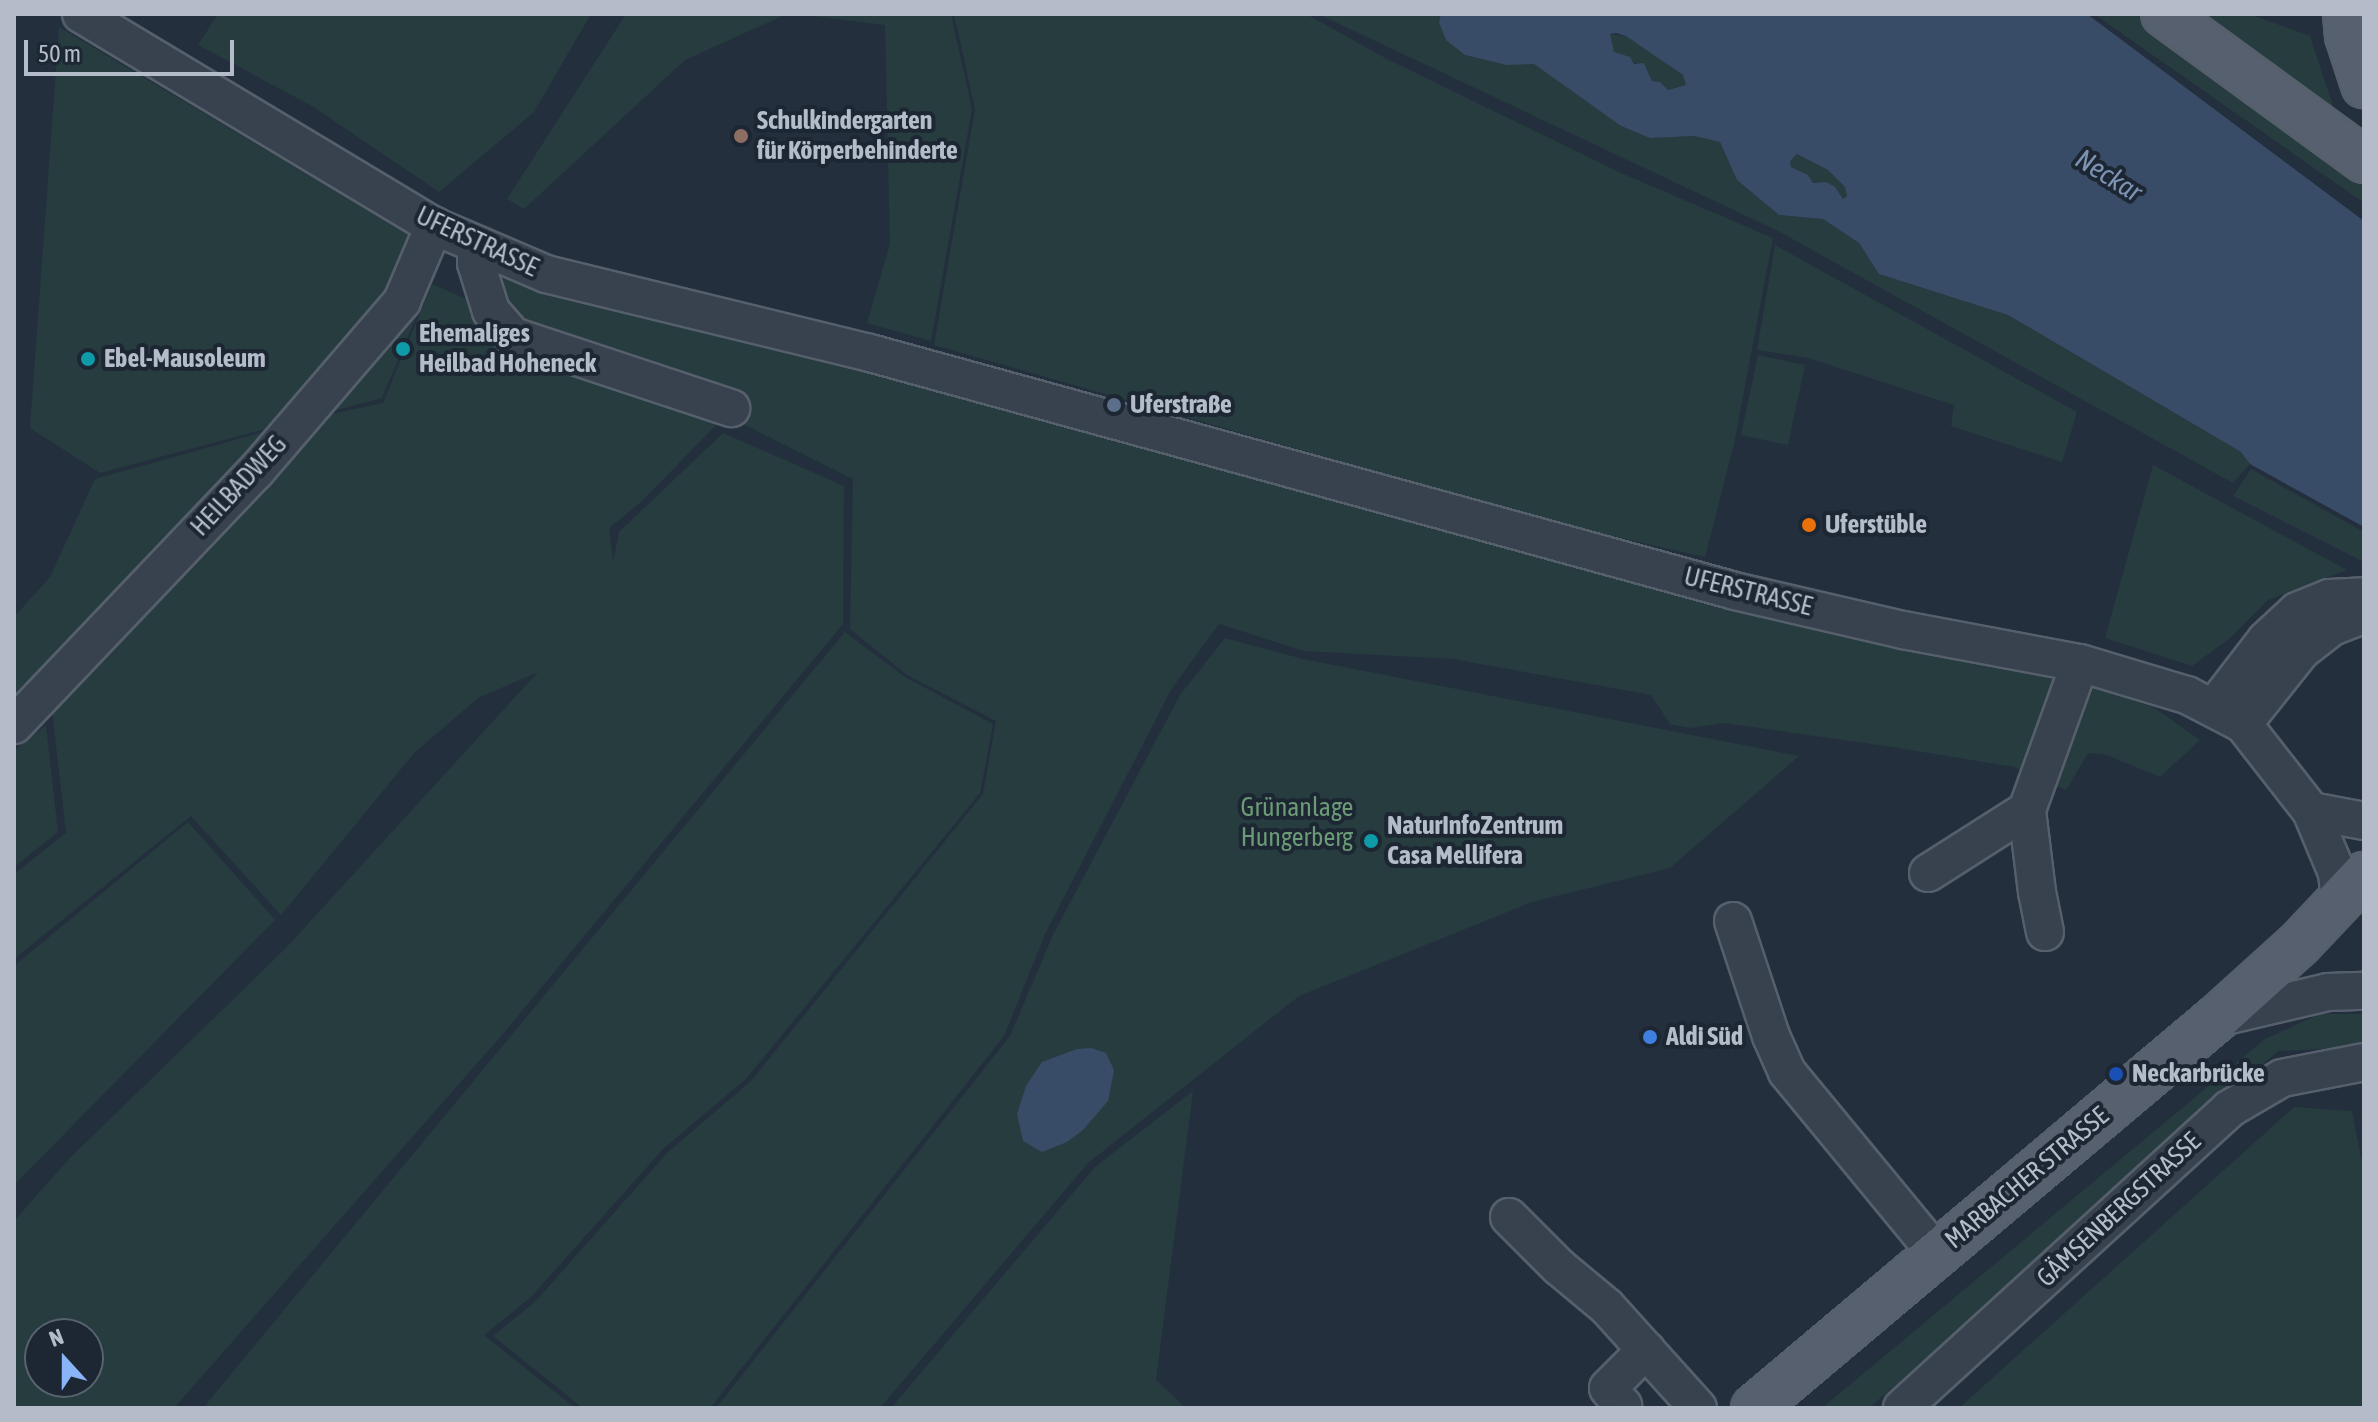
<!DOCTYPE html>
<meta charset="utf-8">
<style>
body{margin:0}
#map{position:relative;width:2378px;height:1422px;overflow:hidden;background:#242f3e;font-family:"Asap Condensed",sans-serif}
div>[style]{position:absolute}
.green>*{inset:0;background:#263c3f}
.water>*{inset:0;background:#394c67}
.roads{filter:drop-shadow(2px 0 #565f6c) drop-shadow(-2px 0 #565f6c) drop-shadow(0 2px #565f6c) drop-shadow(0 -2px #565f6c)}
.minor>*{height:36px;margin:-18px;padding:0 18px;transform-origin:18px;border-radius:18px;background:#38414e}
.major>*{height:44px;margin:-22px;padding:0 22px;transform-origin:22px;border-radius:22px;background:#56606e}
.dots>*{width:22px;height:22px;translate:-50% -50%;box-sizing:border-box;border:4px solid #1d2633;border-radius:50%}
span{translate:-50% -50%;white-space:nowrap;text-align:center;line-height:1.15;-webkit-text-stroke:8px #1d2633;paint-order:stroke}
.poi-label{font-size:26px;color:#b4bcc9;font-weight:700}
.left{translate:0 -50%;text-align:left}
.street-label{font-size:26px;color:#b4bcc9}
.park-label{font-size:26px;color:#6b9a76}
.water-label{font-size:28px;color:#7c92b1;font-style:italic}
.frame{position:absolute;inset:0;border:16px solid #b4bcc9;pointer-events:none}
.north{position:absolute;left:24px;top:1318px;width:80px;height:80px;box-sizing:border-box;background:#1d2633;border:2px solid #59626f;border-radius:50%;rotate:339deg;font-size:22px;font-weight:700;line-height:32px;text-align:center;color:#b4bcc9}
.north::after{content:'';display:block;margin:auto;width:28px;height:36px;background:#8ab4f8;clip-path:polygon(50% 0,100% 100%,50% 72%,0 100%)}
.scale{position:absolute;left:24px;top:40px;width:210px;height:36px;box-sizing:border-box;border:4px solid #b4bcc9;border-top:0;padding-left:10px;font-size:24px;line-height:28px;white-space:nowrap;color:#b4bcc9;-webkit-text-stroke:6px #1d2633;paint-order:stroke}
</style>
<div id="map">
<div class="green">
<i style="clip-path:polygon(218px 14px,591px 14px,534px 112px,439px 192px,312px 106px,198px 45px)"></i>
<i style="clip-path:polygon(626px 14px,787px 14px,685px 60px,524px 209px,507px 199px)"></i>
<i style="clip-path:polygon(797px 14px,951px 14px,972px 109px,931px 341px,867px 323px,890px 244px,885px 25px)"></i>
<i style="clip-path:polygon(954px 14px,1306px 14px,1387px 59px,1621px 173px,1773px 238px,1734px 444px,1705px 557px,1560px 524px,934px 345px,975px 109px)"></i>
<i style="clip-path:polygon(1318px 14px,1441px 14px,1439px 22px,1465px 55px,1504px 64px,1534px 64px,1621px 126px,1650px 138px,1694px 136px,1720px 142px,1737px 180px,1779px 215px,1823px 219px,1859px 243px,1879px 274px,2008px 315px,2241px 452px,2250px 464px,2233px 483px,1776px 230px)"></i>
<i style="clip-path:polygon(2094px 14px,2139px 14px,2364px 170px,2364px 203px)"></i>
<i style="clip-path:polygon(2205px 14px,2249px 14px,2310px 36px,2337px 118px)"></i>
<i style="clip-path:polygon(59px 27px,442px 255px,382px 398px,100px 473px,30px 428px)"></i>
<i style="clip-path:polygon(1610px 34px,1626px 36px,1651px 52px,1683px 75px,1686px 85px,1668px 90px,1660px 82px,1652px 81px,1647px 68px,1614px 53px)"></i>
<i style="clip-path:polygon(1797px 154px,1828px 170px,1845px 187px,1848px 196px,1844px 199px,1826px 182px,1813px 183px,1808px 175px,1791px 167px,1789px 161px)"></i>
<i style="clip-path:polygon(1775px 245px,2077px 412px,2062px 462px,1951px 426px,1954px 405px,1808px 358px,1757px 350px)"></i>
<i style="clip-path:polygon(evenodd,509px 255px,1915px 644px,2103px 690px,2155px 708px,2200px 740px,2160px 777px,2107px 755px,2088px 753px,2066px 790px,2014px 767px,1892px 747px,1724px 723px,1690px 728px,1670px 724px,1651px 695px,1453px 659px,1304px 651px,1219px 624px,1172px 688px,1046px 932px,1004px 1036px,710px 1408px,583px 1408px,493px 1336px,535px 1302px,668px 1152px,751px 1081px,983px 794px,996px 721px,907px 675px,850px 629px,853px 479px,745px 425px,718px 423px,641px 502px,609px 528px,613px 562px,619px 532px,723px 433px,844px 486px,843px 624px,502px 1035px,174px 1408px,14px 1408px,14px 1221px,70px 1158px,286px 948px,538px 672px,478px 698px,415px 752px,281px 915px,191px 816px,14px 959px,14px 874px,66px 833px,48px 676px,14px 710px,14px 617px,50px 577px,95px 479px,313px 418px,383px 403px,432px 284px,496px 312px,509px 255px,40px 1334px,88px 1334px,88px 1382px,40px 1382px,40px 1334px)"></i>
<i style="clip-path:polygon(1758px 355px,1805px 365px,1788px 445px,1741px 435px)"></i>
<i style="clip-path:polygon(2153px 465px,2347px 570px,2268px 600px,2229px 639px,2192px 666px,2105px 638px)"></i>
<i style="clip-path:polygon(2251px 469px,2364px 532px,2364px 562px,2233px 496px)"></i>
<i style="clip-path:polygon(845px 632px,905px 677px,993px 724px,980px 793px,746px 1079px,664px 1148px,531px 1297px,484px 1335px,575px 1408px,203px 1408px)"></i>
<i style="clip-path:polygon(1225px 638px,1303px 659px,1799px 756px,1670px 868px,1532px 902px,1299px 996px,1088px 1163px,880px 1408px,716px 1408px,1010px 1036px,1053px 935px,1180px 695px)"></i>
<i style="clip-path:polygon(46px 725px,58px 832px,14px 867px,14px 751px)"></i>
<i style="clip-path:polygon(188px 822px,275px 920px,14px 1185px,14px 966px)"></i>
<i style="clip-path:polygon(2320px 1014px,2364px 1014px,2364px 1047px,2278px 1051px,1869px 1408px,1822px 1408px,2265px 1039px)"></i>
<i style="clip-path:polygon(1193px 1091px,1156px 1380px,1186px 1408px,891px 1408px,1095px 1167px)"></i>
<i style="clip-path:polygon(2294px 1107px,2352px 1111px,2364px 1174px,2364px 1408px,1959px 1408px)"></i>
</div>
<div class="water">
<i style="clip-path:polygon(evenodd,1441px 14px,2087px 14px,2364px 221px,2364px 527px,2250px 464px,2241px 452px,2008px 315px,1879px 274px,1859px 243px,1823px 219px,1779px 215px,1737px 180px,1720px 142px,1694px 136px,1650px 138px,1621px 126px,1534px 64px,1507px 65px,1465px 55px,1446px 40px,1439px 22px,1441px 14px,1616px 33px,1626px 36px,1683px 75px,1686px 85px,1668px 90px,1660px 82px,1652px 81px,1644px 63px,1634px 64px,1630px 57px,1614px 52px,1610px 34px,1616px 33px,1441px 14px,1797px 154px,1828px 170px,1845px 187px,1847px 196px,1843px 199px,1835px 187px,1826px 182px,1813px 183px,1808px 175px,1791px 167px,1790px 161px,1797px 154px)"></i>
<i style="clip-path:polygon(1091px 1048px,1106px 1053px,1114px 1070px,1108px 1101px,1083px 1130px,1067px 1142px,1042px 1152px,1023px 1141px,1017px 1114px,1026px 1086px,1042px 1062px,1077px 1049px)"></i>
</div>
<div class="roads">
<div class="minor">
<i style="left:81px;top:14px;width:412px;rotate:31deg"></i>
<i style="left:434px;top:226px;width:122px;rotate:23.2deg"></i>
<i style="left:546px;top:274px;width:333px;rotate:13.7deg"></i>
<i style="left:870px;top:353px;width:897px;rotate:15.38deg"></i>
<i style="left:1735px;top:591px;width:172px;rotate:13.1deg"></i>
<i style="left:1903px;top:630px;width:180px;rotate:10.6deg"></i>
<i style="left:2080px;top:663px;width:112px;rotate:16.7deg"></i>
<i style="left:2187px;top:695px;width:63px;rotate:27.4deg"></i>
<i style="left:2243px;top:724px;width:110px;rotate:52deg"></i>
<i style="left:2311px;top:811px;width:67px;rotate:67.2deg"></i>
<i style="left:2337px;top:873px;width:30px;rotate:84deg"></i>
<i style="left:476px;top:245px;width:18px;rotate:90deg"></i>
<i style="left:476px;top:263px;width:50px;rotate:72.6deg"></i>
<i style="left:491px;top:311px;width:33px;rotate:49deg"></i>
<i style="left:513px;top:336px;width:230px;rotate:18.3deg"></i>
<i style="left:2215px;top:706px;width:83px;rotate:-52.3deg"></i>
<i style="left:2266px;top:640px;width:42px;rotate:-43.1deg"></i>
<i style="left:2297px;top:611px;width:35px;rotate:-22deg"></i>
<i style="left:2329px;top:598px;width:35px;rotate:-3deg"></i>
<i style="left:2243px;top:724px;width:93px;rotate:-51.5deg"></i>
<i style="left:2301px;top:651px;width:39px;rotate:-38deg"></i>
<i style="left:2332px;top:627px;width:34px;rotate:-21deg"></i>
<i style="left:14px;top:725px;width:351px;rotate:-46.4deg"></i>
<i style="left:256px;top:471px;width:224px;rotate:-49.3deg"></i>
<i style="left:402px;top:301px;width:82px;rotate:-66.9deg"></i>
<i style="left:2311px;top:811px;width:54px;rotate:10.7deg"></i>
<i style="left:1928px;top:873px;width:117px;rotate:-32.5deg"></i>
<i style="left:1733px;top:921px;width:121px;rotate:71.7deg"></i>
<i style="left:1771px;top:1036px;width:39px;rotate:66deg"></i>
<i style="left:1787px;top:1072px;width:236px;rotate:50.5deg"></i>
<i style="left:2045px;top:932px;width:41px;rotate:-101.3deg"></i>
<i style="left:2037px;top:892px;width:83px;rotate:-97deg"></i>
<i style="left:2027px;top:810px;width:156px;rotate:-70.2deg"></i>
<i style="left:2217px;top:1018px;width:114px;rotate:-13.2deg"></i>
<i style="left:2328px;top:992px;width:36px;rotate:-2deg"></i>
<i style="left:1509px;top:1217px;width:71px;rotate:45deg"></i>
<i style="left:1559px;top:1267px;width:62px;rotate:39.8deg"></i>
<i style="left:1607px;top:1307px;width:136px;rotate:48deg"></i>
<i style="left:1620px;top:1408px;width:4px;rotate:-34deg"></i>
<i style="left:1623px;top:1406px;width:23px;rotate:-130deg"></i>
<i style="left:1608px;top:1388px;width:54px;rotate:-45deg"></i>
<i style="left:1902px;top:1408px;width:443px;rotate:-42.4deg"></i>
<i style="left:2229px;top:1109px;width:61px;rotate:-30.3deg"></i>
<i style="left:2282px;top:1078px;width:84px;rotate:-11deg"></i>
</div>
<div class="major">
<i style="left:2164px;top:14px;width:248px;rotate:36.1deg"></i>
<i style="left:2346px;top:14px;width:22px;rotate:85deg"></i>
<i style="left:2348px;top:36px;width:52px;rotate:71.9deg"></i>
<i style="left:1754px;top:1408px;width:605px;rotate:-40.11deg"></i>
<i style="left:2217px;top:1018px;width:110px;rotate:-42.1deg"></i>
<i style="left:2299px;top:944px;width:95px;rotate:-46.7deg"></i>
</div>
</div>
<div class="dots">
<i style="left:741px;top:136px;background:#8d6e63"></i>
<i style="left:403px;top:349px;background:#0f9aa8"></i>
<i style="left:88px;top:359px;background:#0f9aa8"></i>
<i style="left:1114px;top:405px;background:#5c6f8a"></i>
<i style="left:1809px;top:525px;background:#e8710a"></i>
<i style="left:1371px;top:841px;background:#0f9aa8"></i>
<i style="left:1650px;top:1037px;background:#3f7fe0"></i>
<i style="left:2116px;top:1074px;background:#1a4fb4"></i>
</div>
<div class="poi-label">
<span class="left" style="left:757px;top:136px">Schulkindergarten<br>für Körperbehinderte</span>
<span class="left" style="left:419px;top:349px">Ehemaliges<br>Heilbad Hoheneck</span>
<span class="left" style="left:104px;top:359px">Ebel-Mausoleum</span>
<span class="left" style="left:1130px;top:405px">Uferstraße</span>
<span class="left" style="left:1825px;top:525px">Uferstüble</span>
<span class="left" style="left:1387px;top:841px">NaturInfoZentrum<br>Casa Mellifera</span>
<span class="left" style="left:1666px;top:1037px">Aldi Süd</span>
<span class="left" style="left:2132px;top:1074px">Neckarbrücke</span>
</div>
<div class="street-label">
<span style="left:477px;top:242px;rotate:25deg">UFERSTRASSE</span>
<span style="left:239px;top:486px;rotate:-47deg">HEILBADWEG</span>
<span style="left:1748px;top:592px;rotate:14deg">UFERSTRASSE</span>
<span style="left:2027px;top:1178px;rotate:-40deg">MARBACHER STRASSE</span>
<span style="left:2119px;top:1210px;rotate:-43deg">GÄMSENBERGSTRASSE</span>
</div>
<div class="park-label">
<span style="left:1297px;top:823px">Grünanlage<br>Hungerberg</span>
</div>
<div class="water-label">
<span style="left:2109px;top:175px;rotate:32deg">Neckar</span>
</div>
<div class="frame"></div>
<div class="north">N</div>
<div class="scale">50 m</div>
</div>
